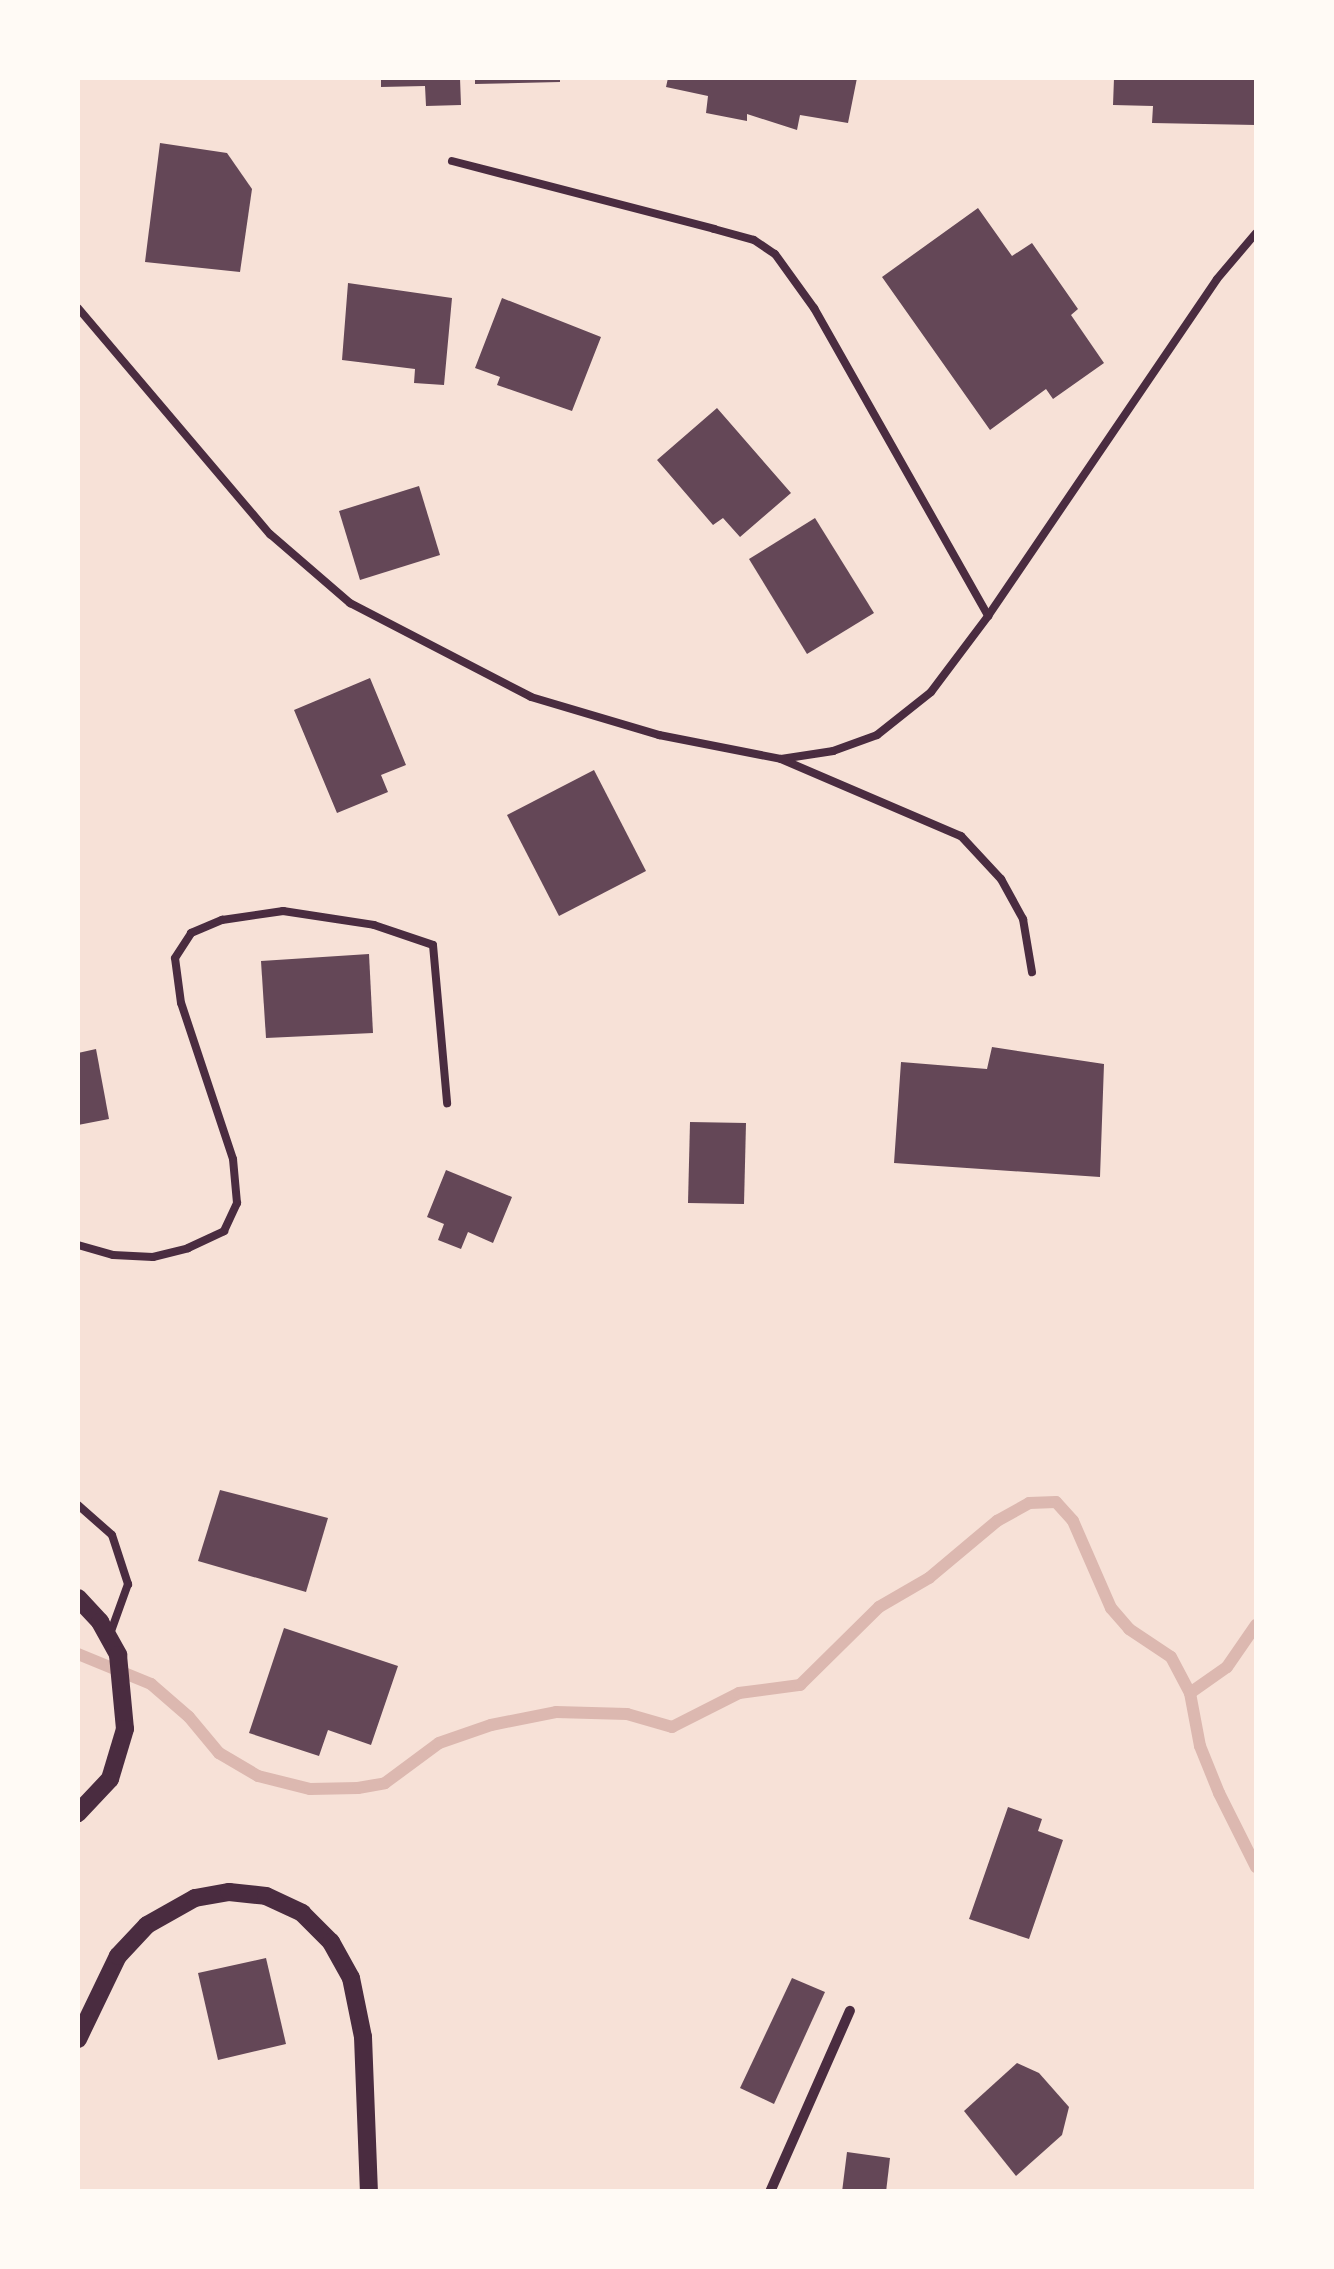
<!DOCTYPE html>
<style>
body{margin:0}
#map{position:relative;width:1334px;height:2269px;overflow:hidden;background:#f7e1d7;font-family:"IBM Plex Sans",sans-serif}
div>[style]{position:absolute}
.stream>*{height:12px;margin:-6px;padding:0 6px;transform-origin:6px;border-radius:6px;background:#dcb8b0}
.building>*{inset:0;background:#644757}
.service>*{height:8px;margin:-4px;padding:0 4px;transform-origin:4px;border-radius:4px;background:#4a2c40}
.minor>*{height:10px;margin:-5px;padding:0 5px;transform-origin:5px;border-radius:5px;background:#4a2c40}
.tertiary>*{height:18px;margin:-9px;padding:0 9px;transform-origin:9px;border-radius:9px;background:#4a2c40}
span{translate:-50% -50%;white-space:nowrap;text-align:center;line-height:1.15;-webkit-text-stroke:8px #fffaf5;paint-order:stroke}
.frame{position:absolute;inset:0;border:80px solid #fffaf5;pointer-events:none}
</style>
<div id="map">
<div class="stream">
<i style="left:78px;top:1654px;width:79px;rotate:22.3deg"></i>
<i style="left:151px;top:1684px;width:50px;rotate:41deg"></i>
<i style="left:189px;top:1717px;width:47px;rotate:50.2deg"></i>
<i style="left:219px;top:1753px;width:45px;rotate:30.5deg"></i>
<i style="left:258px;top:1776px;width:54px;rotate:14deg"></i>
<i style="left:310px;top:1789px;width:48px;rotate:-1.2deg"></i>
<i style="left:358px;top:1788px;width:27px;rotate:-10deg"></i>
<i style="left:385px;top:1783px;width:67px;rotate:-36.5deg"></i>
<i style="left:439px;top:1743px;width:55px;rotate:-19.1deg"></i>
<i style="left:491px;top:1725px;width:66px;rotate:-11.3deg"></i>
<i style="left:556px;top:1712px;width:71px;rotate:1.6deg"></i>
<i style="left:627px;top:1714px;width:47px;rotate:16.1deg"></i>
<i style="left:672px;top:1727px;width:75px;rotate:-26.9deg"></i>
<i style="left:739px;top:1693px;width:62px;rotate:-7.5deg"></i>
<i style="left:800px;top:1685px;width:111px;rotate:-44.6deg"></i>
<i style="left:879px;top:1607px;width:58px;rotate:-30.1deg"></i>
<i style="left:929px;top:1578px;width:89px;rotate:-40deg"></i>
<i style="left:997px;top:1521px;width:37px;rotate:-29deg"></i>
<i style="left:1029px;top:1503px;width:27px;rotate:-2deg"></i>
<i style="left:1056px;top:1502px;width:25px;rotate:48deg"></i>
<i style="left:1073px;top:1521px;width:95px;rotate:66.4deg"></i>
<i style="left:1111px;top:1608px;width:28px;rotate:49deg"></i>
<i style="left:1129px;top:1629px;width:50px;rotate:33.7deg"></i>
<i style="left:1171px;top:1657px;width:41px;rotate:62.2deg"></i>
<i style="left:1190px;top:1693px;width:54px;rotate:79.3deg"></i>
<i style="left:1200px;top:1746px;width:51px;rotate:68deg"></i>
<i style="left:1219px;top:1793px;width:83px;rotate:63.4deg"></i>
<i style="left:1190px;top:1693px;width:45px;rotate:-35.1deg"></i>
<i style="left:1227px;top:1667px;width:51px;rotate:-55.4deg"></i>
</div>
<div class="building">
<i style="clip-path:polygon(381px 78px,460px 78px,461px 105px,426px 106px,425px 86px,381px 87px)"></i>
<i style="clip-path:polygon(475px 78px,560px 78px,560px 82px,475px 84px)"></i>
<i style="clip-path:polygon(668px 78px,857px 78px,848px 123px,800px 115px,797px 130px,747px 114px,747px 121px,706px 113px,708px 96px,666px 87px)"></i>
<i style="clip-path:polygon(1114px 78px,1256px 78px,1256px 125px,1152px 123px,1153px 106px,1113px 105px)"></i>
<i style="clip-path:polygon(160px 143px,227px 153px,252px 189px,240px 272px,145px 262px)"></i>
<i style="clip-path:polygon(978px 208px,1012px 256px,1032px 243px,1078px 309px,1071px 315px,1104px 363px,1053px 399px,1046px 389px,990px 430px,882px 277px)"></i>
<i style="clip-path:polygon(348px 283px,452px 298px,444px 385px,414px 383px,415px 369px,342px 360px)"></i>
<i style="clip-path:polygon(502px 298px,601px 337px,572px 411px,497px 385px,500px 377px,475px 368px)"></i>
<i style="clip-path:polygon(717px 408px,791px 493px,740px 537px,723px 518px,713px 525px,657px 460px)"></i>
<i style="clip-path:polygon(419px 486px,440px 555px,360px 580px,339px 511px)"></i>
<i style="clip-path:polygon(815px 518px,874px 613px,807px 654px,749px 559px)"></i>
<i style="clip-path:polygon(370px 678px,406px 765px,381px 775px,388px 792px,337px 813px,294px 710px)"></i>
<i style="clip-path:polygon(594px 770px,646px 871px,559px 916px,507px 815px)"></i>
<i style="clip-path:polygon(369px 954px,373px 1033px,266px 1038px,261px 961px)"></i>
<i style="clip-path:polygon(992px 1047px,1104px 1064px,1100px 1177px,894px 1163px,901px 1062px,987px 1069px)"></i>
<i style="clip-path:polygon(96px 1049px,109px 1119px,78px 1125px,78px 1053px)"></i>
<i style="clip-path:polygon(690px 1122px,746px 1123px,744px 1204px,688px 1203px)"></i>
<i style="clip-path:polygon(446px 1170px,512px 1197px,493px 1243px,468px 1232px,461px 1249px,438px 1240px,444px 1224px,427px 1217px)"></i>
<i style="clip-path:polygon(220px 1490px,328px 1518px,306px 1592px,198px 1561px)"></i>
<i style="clip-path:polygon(284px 1628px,398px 1666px,371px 1745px,328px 1730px,319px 1756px,249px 1733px)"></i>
<i style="clip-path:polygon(1008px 1807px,1042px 1819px,1038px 1831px,1063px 1840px,1029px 1939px,969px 1919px)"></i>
<i style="clip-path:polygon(266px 1958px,286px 2044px,218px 2060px,198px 1973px)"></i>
<i style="clip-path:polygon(792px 1978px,825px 1992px,774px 2104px,740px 2088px)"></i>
<i style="clip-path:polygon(1017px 2063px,1039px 2073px,1069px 2107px,1062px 2135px,1016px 2176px,964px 2111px)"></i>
<i style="clip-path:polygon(847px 2152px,890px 2158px,886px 2192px,842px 2192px)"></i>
</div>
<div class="service">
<i style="left:452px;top:161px;width:271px;rotate:14.5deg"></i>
<i style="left:714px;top:229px;width:41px;rotate:15.4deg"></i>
<i style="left:754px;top:240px;width:25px;rotate:34deg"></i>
<i style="left:775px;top:254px;width:67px;rotate:54.2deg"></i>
<i style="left:814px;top:308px;width:354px;rotate:60.5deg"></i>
<i style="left:78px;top:308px;width:297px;rotate:49.7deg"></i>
<i style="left:270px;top:534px;width:106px;rotate:40.8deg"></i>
<i style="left:350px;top:603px;width:204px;rotate:27.4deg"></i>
<i style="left:531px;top:697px;width:134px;rotate:16.5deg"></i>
<i style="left:659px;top:735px;width:124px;rotate:11.1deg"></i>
<i style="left:781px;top:759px;width:53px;rotate:-8.7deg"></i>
<i style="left:833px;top:751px;width:47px;rotate:-20deg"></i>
<i style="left:877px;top:735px;width:69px;rotate:-38.5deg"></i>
<i style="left:931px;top:692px;width:95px;rotate:-53.1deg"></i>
<i style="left:988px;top:616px;width:407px;rotate:-55.8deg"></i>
<i style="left:1217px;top:279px;width:60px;rotate:-49.7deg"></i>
<i style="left:781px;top:759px;width:196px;rotate:23.2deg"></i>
<i style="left:961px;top:836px;width:59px;rotate:47.1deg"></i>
<i style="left:1001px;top:879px;width:46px;rotate:61.2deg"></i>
<i style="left:1023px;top:919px;width:54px;rotate:80.4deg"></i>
<i style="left:78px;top:1245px;width:36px;rotate:16deg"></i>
<i style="left:113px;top:1255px;width:40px;rotate:2.9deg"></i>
<i style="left:153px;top:1257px;width:36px;rotate:-14deg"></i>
<i style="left:188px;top:1248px;width:40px;rotate:-25deg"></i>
<i style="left:224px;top:1231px;width:31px;rotate:-65deg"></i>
<i style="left:237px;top:1203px;width:44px;rotate:-95.2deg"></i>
<i style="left:233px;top:1159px;width:164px;rotate:-108.4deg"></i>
<i style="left:181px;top:1003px;width:45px;rotate:-97.6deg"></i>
<i style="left:175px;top:958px;width:30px;rotate:-57deg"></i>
<i style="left:191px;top:933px;width:34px;rotate:-23deg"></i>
<i style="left:222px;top:920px;width:62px;rotate:-8.4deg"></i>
<i style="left:283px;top:911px;width:92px;rotate:8.7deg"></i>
<i style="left:374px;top:925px;width:62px;rotate:18.7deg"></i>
<i style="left:433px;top:945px;width:159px;rotate:84.9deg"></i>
<i style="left:78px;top:1505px;width:45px;rotate:41.4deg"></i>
<i style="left:112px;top:1535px;width:52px;rotate:71.9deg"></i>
<i style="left:128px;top:1584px;width:53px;rotate:109.8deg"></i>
</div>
<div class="minor">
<i style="left:770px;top:2192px;width:198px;rotate:-66.2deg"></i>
</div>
<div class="tertiary">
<i style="left:78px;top:1598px;width:33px;rotate:47deg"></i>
<i style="left:100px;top:1622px;width:38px;rotate:61deg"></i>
<i style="left:118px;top:1655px;width:74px;rotate:84.6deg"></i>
<i style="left:125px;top:1729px;width:52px;rotate:106.7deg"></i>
<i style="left:110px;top:1779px;width:47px;rotate:133.3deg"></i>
<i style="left:78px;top:2039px;width:92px;rotate:-64.3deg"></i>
<i style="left:118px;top:1956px;width:42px;rotate:-46.9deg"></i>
<i style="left:147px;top:1925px;width:55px;rotate:-29.4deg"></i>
<i style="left:195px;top:1898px;width:35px;rotate:-10deg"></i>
<i style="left:229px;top:1892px;width:37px;rotate:6deg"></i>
<i style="left:266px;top:1896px;width:40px;rotate:25deg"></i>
<i style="left:302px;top:1913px;width:41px;rotate:45deg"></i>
<i style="left:331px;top:1942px;width:41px;rotate:60.9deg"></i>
<i style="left:351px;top:1978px;width:60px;rotate:78.5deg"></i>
<i style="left:363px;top:2037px;width:155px;rotate:87.8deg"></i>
</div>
<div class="frame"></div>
</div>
